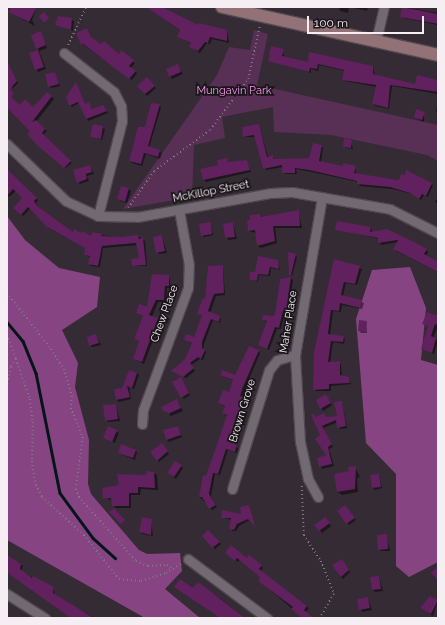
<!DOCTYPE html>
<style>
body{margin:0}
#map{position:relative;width:445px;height:625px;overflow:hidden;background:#352b34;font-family:Raleway,sans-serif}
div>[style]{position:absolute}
.green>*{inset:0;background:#582f55}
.forest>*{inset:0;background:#874483}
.shadow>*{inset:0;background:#0007}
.stream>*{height:2.5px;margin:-1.25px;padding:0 1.25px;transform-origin:1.25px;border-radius:1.25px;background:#051619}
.building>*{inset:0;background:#61205e}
.path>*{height:1.5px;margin-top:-0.75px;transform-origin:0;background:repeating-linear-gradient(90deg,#817880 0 1px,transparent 0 4px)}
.roads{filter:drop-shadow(1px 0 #50494f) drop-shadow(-1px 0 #50494f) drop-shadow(0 1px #50494f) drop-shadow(0 -1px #50494f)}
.minor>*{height:9px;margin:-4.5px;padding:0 4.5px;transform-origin:4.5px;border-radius:4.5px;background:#736972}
.secondary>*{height:12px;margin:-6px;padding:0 6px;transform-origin:6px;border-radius:6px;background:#927276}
span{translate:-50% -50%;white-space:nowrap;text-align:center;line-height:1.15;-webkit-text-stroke:3.5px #1a1519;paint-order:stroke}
.park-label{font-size:11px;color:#f598ee}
.street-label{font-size:11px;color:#f5eff4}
.frame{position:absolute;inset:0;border:8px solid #f5eff4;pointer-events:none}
.scale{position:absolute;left:307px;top:16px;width:117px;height:18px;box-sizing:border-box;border:2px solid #f5eff4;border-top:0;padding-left:5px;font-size:12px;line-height:14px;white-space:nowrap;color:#f5eff4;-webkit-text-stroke:3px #1a1519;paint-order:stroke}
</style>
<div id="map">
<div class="green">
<i style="clip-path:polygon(254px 30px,268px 34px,257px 85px,438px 125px,438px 161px,427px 155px,331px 135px,274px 132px,273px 107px,222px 117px,225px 138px,194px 145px,192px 197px,123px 209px,217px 75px,229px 47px,250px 50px)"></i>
</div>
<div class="forest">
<i style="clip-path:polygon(7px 216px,25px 240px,59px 268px,100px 277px,97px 307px,62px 330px,78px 363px,75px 387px,89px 440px,88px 484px,91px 494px,139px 550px,147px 554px,180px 553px,182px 571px,165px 589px,200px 618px,145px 618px,7px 540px)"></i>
<i style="clip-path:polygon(410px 267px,426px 308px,421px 360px,438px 365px,438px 562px,409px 577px,396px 566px,396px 474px,366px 443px,356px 319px,372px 270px)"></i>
</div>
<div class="shadow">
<i style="clip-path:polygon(26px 7px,37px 7px,32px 20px,35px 26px,11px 13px)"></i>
<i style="clip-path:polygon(147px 7px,160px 7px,199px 27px,227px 31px,229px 43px,212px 39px,210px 44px,207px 43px,200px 53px,191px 47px,192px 44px,178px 37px,181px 31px)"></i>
<i style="clip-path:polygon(339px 7px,349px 7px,348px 13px,340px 11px)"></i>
<i style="clip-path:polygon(350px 7px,368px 7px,367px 11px)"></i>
<i style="clip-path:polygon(403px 7px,438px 13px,438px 25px,403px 18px)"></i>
<i style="clip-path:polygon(65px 17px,74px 21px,73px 31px,56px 24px)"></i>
<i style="clip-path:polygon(87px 29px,92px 39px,135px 63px,131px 68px,137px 73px,132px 80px,82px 44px)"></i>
<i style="clip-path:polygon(41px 32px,47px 48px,39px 51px,46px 69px,38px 72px,30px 53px,39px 50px,32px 36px)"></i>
<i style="clip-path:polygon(283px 50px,284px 57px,308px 63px,373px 67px,375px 76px,416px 85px,418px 77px,438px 80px,438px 94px,392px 86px,389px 109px,375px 106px,373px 104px,377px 87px,345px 81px,345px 71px,319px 65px,318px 71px,311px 69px,311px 73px,269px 60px)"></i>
<i style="clip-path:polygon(177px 65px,183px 74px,172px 79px,167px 70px)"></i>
<i style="clip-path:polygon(7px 68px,10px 68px,18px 83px,13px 88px,7px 77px)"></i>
<i style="clip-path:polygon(55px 73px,60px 86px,51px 88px,49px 86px)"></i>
<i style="clip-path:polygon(147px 79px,156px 88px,147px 96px,139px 86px)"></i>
<i style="clip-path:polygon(76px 83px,85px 105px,89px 103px,93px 110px,103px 106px,108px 113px,88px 121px,79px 103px,72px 107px,70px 105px)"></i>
<i style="clip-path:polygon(47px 93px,54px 99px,36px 122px,47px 131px,43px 135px,72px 163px,65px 168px,29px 134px,31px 131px,7px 108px,7px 94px,21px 107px,33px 109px)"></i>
<i style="clip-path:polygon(438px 101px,438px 113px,436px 111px)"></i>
<i style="clip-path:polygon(159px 105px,161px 107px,149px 148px,162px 153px,160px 159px,146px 154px,142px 166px,132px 163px,130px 161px)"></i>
<i style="clip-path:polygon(424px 113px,424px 122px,415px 118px)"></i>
<i style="clip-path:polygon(94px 125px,105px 129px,102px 140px,91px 136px)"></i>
<i style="clip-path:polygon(259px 125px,268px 157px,272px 157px,275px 160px,310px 159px,321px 146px,323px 148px,321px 162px,343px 167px,355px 167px,356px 174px,433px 185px,428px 197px,424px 195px,421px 200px,413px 194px,392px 189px,360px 186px,358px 182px,312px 172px,296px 169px,297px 174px,285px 174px,283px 167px,266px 170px,255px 137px,244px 137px)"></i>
<i style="clip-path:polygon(351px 141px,353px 149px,346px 148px,344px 146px)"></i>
<i style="clip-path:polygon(226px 159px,229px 163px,247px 161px,251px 172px,206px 182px,204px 180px)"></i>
<i style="clip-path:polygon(90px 166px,94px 174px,87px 176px,89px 181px,80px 184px,78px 182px)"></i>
<i style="clip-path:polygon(7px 170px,38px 200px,36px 203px,38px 208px,73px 233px,92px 238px,101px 235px,123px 238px,138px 236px,145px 241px,147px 266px,133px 266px,140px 259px,137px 245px,103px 248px,100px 267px,91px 266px,90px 257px,85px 255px,86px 248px,50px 229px,30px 209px,23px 216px,14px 208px,23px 198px,16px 191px,9px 197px,7px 195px)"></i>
<i style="clip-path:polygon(129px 189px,131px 191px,127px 203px,120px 201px,118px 199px)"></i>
<i style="clip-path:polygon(438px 197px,438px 204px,435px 202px)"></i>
<i style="clip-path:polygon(298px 211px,302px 228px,275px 228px,277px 243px,261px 248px,258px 246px,256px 233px,249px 231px,248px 221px,260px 215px,263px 218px)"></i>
<i style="clip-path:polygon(211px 223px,213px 235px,204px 237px,202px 235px)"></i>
<i style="clip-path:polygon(233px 223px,237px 239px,228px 240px,224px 225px)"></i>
<i style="clip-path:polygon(371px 227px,372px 232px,417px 245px,426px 250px,428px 252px,426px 256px,438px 263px,438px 272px,396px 251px,398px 242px,381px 245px,379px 239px,336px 229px)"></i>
<i style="clip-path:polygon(162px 236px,167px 253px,159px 254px,157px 252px)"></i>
<i style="clip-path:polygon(295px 255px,297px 257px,292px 276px,290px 274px)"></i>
<i style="clip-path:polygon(335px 260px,362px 269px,357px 285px,346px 283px,343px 296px,364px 303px,362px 309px,342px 305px,341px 312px,333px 311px,330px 335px,345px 339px,344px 344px,333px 342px,330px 363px,341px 364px,342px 377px,349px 377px,351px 384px,331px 386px,331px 391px,316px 391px,314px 389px)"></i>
<i style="clip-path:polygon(278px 261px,280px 270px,271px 268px,270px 276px,259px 275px,258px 282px,251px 280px)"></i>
<i style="clip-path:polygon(223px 266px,225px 295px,216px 296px,210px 313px,221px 319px,220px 323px,213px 320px,204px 344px,203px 350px,206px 352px,203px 360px,200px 359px,191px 365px,195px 371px,186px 378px,172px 371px,186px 360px,193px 344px,185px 340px,195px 338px,203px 316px,199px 313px)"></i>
<i style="clip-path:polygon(169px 276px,171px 288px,167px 288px,166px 302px,158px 302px,152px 317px,160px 322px,144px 364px,134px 359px,140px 342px,135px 339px,144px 317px,137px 313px,148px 309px)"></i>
<i style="clip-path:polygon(291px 278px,293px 280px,288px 313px,285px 312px,281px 329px,277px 329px,269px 350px,259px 345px,268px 323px,263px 320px,276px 314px,280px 280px)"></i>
<i style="clip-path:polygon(438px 317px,438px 326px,433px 338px,438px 341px,434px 354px,422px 349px,429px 327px,424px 323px)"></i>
<i style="clip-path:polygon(366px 322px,367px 333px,361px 333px,359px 330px)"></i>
<i style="clip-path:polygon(96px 335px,101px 345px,92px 347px,90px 345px)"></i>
<i style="clip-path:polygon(258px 351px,260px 353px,245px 389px,242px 398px,245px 400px,231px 444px,238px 448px,237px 453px,228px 450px,220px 475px,215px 474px,211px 496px,217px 507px,212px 510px,200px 497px,227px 416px,223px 413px,225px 407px,219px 403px,229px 393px,234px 381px,221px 375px,235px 376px)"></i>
<i style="clip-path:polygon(137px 373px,139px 375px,134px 389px,129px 387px,131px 399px,119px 402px,117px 400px,123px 388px)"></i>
<i style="clip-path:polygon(182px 380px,190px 395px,184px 399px,182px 397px)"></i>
<i style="clip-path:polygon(326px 396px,332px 405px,323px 411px,318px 400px)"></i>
<i style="clip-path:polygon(177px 400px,183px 411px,171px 416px,163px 407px)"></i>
<i style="clip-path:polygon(342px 402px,347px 428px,340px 429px,338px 422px,323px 428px,333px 447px,329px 449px,334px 466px,322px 469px,318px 458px,328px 456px,314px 415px,317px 418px,324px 415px,327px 418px,338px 416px)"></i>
<i style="clip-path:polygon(116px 405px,120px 421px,108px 422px,106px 420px)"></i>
<i style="clip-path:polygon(178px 427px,182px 437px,169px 442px,167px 440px)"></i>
<i style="clip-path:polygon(109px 428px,119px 433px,115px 443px,104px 438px)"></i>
<i style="clip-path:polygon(163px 446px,169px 454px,159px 462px,157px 460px)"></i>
<i style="clip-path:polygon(135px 450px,137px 452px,135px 460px,119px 453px)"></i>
<i style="clip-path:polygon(176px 462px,183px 468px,176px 479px,171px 475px)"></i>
<i style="clip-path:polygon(355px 467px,360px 477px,357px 478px,358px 492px,342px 495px,338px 492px,335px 475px,350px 471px)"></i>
<i style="clip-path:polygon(154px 473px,157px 475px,158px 490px,141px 489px,140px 495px,131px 495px,131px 508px,115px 508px,112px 500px,104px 498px,120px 486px)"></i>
<i style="clip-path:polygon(379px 475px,382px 488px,375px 490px,373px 488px)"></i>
<i style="clip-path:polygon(249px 506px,256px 526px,250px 520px,239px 526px,236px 531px,232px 531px,232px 520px,222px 517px,243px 515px)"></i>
<i style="clip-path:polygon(347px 509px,356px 520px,349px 525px,339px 511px)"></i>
<i style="clip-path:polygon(151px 520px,153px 536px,142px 534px,140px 532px)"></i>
<i style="clip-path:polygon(327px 520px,331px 526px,322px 533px,316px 525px)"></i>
<i style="clip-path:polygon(208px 531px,221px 544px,215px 549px,203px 536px)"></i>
<i style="clip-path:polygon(386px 535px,390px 551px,381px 551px,379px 549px)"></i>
<i style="clip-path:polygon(228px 554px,261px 566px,263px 568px,260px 571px,309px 608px,305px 613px,310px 618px,303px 618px,261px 582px,261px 577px,240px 559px,238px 562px)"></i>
<i style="clip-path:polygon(7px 556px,23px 566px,21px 572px,53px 587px,55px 595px,79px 612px,81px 610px,95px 618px,72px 618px,7px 571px)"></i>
<i style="clip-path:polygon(343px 562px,350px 572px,343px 579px,341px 577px)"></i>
<i style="clip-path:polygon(379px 577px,383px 591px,375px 592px,373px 590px)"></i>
<i style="clip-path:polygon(200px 585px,221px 599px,245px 618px,220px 618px,178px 589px,193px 589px)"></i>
<i style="clip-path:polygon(431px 597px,438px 601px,433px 616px,422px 608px)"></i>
<i style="clip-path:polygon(368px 598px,372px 610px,362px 612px,358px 600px)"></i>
</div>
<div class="stream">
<i style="left:7px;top:322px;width:25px;rotate:50deg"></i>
<i style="left:23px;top:341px;width:35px;rotate:68deg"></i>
<i style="left:36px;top:373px;width:122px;rotate:78.7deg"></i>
<i style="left:60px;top:493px;width:56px;rotate:53.7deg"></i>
<i style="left:93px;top:538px;width:30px;rotate:42deg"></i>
</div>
<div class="building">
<i style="clip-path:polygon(12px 7px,37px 7px,29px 22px,8px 12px)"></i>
<i style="clip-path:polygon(146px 7px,162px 7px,198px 25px,199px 23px,227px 30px,227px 41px,210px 37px,208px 43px,205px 42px,198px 51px,189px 47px,191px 43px,177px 37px,180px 30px)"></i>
<i style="clip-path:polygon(402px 7px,438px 14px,438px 24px,400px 17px)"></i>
<i style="clip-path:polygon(44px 12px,49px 18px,44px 23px,39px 16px)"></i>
<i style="clip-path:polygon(58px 16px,72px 18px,71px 30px,55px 25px)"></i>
<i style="clip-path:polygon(87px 28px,91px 37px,101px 44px,104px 41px,119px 54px,121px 50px,134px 60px,129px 66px,136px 71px,129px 79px,83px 44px,81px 45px,76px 33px)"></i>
<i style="clip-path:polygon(41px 31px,46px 45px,36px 49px,31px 35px)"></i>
<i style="clip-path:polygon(271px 46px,284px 49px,282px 56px,308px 62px,309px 52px,373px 66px,373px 74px,415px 84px,417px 75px,438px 80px,438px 92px,390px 85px,388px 108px,372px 104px,376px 85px,342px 80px,344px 70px,318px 64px,317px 69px,310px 68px,309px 72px,268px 61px)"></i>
<i style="clip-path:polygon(38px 50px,44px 67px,35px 70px,29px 53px)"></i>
<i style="clip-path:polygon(7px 61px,17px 81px,10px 89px,14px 93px,11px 97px,20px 105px,25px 99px,33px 107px,47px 92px,52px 96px,32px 122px,36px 120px,45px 129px,42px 133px,71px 161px,64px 168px,38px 146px,27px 134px,30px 131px,7px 108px)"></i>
<i style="clip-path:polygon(178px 64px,181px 72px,169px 77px,166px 69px)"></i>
<i style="clip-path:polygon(55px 72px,59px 84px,48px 87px,45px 74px)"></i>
<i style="clip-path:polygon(147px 77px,155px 86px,145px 94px,137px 86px)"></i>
<i style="clip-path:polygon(76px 82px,85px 104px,89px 102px,92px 109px,103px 105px,107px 111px,86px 119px,78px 102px,69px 106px,66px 97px)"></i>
<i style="clip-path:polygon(151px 103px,160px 104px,148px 146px,160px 150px,158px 157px,144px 153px,141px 164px,129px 161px,138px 127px,145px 127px)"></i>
<i style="clip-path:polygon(416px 109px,425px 112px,422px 120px,414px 118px)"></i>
<i style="clip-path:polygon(93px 124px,103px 126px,101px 139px,90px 137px)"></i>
<i style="clip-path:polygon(259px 124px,267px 157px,273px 155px,273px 159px,309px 158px,313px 143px,322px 145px,319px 161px,343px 166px,343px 163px,356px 166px,354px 173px,399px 180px,401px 174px,405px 175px,406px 170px,432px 183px,426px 196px,422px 194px,419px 199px,410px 193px,390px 187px,357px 184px,357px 181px,309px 170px,295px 168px,295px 173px,282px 173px,282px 165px,263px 169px,254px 135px,243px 137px,242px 127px)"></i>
<i style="clip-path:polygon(344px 138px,352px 140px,351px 148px,343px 147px)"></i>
<i style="clip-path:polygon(227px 158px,228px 162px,247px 160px,250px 170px,203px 180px,200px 169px,218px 165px,217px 160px)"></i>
<i style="clip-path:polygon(90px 165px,92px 172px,86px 174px,87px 179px,77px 183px,73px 170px)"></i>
<i style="clip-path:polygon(7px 169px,37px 198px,34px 201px,37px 206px,73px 232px,74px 229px,81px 233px,82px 231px,91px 236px,92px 232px,102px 234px,101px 236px,122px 237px,138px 235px,139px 239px,143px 238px,146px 265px,132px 266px,131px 259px,139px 258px,136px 243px,102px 246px,98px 266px,88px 264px,90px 256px,84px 255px,85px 248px,47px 227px,28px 207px,21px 215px,13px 208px,22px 198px,13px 189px,7px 196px)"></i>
<i style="clip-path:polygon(121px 186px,129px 188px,125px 202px,117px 199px)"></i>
<i style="clip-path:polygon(299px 210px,300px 226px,273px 226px,275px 241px,257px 246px,255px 230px,248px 231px,247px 220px,250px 220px,250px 215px,260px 214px,261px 217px)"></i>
<i style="clip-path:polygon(337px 221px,371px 227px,370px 232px,387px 229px,418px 244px,427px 249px,424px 254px,438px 262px,438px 272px,393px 249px,398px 240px,378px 243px,378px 238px,335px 230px)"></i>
<i style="clip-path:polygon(211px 222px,212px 234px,201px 236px,199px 224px)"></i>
<i style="clip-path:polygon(233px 222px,235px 237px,225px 238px,223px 224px)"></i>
<i style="clip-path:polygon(162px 235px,165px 251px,156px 253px,153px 237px)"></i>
<i style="clip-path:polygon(288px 252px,296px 254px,291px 275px,289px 275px)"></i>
<i style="clip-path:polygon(258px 256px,278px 260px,279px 269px,270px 267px,268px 275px,258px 274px,257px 281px,250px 280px,250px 272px,255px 272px)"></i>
<i style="clip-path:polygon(334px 259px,360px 266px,355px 284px,344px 282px,341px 295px,362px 300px,360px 308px,340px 303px,339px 311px,331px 310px,328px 334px,344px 336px,343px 342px,331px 341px,328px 362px,340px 361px,340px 375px,349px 377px,350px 383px,329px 384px,329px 389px,313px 390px,314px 352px)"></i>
<i style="clip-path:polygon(223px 265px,224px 293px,214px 294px,208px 311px,220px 316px,219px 322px,211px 319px,202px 342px,202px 348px,205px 350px,201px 359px,198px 357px,190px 363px,194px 368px,183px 377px,171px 371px,185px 359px,192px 343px,184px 340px,186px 334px,194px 337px,202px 315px,197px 314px,203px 298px,205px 299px,208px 266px)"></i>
<i style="clip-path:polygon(152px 274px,169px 275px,169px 286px,165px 286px,164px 300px,156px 300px,149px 315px,158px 318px,142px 362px,133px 359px,139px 341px,134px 339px,143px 316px,136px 313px,139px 304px,147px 307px)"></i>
<i style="clip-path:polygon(291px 277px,286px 312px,283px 311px,279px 328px,275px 327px,267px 349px,258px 345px,267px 321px,262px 320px,263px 315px,272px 316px,275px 314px,280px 279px)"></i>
<i style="clip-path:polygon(427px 312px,438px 316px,438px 325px,435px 324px,431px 336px,436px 338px,432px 353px,421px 349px,428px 326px,422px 324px)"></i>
<i style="clip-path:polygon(359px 320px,367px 321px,366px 332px,358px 331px)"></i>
<i style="clip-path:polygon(96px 334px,99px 343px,89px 346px,87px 337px)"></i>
<i style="clip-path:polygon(249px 346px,259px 350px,243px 387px,240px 396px,244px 397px,229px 442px,237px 445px,235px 452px,226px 449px,218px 474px,213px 473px,209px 494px,216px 505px,209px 509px,202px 497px,199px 497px,203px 475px,206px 476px,227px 415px,222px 413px,225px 406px,218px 403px,223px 390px,229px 392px,233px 380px,220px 375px,222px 370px,235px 375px)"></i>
<i style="clip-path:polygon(129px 370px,137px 373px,132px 388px,127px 386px,130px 397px,116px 400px,114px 389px,122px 388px)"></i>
<i style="clip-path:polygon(181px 377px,189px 393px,181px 398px,172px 382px)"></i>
<i style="clip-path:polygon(326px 394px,331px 403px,320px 409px,316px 400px)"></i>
<i style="clip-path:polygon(177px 399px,181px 408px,168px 414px,166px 411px,164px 412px,161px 407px)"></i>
<i style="clip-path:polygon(342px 401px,346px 426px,337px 428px,336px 420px,322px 426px,332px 444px,328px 447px,332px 464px,319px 467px,317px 458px,326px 455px,315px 439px,320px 435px,311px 415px,314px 414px,316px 417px,324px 413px,326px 417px,337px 416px,334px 402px)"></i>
<i style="clip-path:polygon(116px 404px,118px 419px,105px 421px,103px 405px)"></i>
<i style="clip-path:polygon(108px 426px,117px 430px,112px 442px,103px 438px)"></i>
<i style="clip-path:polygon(178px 426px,181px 435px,166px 440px,163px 430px)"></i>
<i style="clip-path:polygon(162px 443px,168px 451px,157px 461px,150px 452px)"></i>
<i style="clip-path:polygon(121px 444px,136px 450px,133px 458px,118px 453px)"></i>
<i style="clip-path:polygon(175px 461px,182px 465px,174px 477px,167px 473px)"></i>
<i style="clip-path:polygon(356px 466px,355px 489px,337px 492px,334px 474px,349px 471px,348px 467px)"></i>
<i style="clip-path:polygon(147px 471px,154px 472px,155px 488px,138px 487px,138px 493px,129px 493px,129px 506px,112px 506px,111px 498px,103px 499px,102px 488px,119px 485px,117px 474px,146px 475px)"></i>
<i style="clip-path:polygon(379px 474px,381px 487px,372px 488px,370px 475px)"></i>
<i style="clip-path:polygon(249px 505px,256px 527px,248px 519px,237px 524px,234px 530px,229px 529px,231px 518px,221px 518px,222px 510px,241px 514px,240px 507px)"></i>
<i style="clip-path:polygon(345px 505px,355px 518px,346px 524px,337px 511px)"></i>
<i style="clip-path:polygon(114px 508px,125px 520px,121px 524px,109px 512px)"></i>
<i style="clip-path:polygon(142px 517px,152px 519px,151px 535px,139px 532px)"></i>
<i style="clip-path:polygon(325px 517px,330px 523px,319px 531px,314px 525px)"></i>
<i style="clip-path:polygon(208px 530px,220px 542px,212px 548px,202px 536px)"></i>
<i style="clip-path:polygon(387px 534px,388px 549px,378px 550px,377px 535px)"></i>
<i style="clip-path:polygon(231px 545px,247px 558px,249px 555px,262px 565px,259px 569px,307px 606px,304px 610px,313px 618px,302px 618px,291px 609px,293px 607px,258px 581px,260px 577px,237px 558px,235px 561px,225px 553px)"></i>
<i style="clip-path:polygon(7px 555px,21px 564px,20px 569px,32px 578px,33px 576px,54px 587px,53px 593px,94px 618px,71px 618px,20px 582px,7px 572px)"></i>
<i style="clip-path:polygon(342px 559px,349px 570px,341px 577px,332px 565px)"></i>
<i style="clip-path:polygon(438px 566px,438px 580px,431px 573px)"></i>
<i style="clip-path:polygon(379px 576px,381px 589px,372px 590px,370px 577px)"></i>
<i style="clip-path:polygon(180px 579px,193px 588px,197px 583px,201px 584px,245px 618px,220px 618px,174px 587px)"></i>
<i style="clip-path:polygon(430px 596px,438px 600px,431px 614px,420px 608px)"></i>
<i style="clip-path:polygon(368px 597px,370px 608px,359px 610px,357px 599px)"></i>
</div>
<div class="path">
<i style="left:68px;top:45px;width:42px;rotate:-64.7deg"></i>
<i style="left:128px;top:208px;width:45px;rotate:-54.9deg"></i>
<i style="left:154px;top:171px;width:69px;rotate:-36.2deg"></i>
<i style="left:210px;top:130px;width:64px;rotate:-53.3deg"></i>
<i style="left:248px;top:79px;width:56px;rotate:-77.7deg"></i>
<i style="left:7px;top:293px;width:71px;rotate:51.8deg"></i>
<i style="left:51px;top:349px;width:24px;rotate:57deg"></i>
<i style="left:64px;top:369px;width:28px;rotate:73deg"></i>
<i style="left:72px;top:396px;width:12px;rotate:95deg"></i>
<i style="left:71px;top:408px;width:31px;rotate:68deg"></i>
<i style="left:83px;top:437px;width:52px;rotate:97.7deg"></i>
<i style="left:76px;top:489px;width:9px;rotate:69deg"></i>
<i style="left:79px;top:497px;width:86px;rotate:48.3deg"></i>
<i style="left:136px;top:561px;width:13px;rotate:23deg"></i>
<i style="left:148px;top:566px;width:19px;rotate:-3deg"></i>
<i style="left:167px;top:565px;width:8px;rotate:40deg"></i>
<i style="left:7px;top:335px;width:26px;rotate:69deg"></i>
<i style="left:16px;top:359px;width:9px;rotate:122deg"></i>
<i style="left:11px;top:367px;width:19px;rotate:102deg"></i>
<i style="left:16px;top:359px;width:42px;rotate:70.7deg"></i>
<i style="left:30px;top:399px;width:23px;rotate:83deg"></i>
<i style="left:33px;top:422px;width:39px;rotate:91deg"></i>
<i style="left:32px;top:461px;width:24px;rotate:81deg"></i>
<i style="left:36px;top:485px;width:13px;rotate:63deg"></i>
<i style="left:42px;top:497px;width:57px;rotate:42.1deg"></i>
<i style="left:84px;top:535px;width:56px;rotate:51.5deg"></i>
<i style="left:119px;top:579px;width:22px;rotate:5deg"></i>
<i style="left:141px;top:581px;width:26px;rotate:-18deg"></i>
<i style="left:166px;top:573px;width:17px;rotate:-31deg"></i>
<i style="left:302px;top:486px;width:49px;rotate:87.7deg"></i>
<i style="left:304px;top:535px;width:31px;rotate:57deg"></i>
<i style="left:321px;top:561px;width:35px;rotate:68deg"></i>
<i style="left:334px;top:594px;width:28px;rotate:120deg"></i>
</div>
<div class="roads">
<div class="minor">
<i style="left:376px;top:41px;width:35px;rotate:-77deg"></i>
<i style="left:64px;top:53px;width:63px;rotate:38deg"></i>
<i style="left:114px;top:92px;width:16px;rotate:63deg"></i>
<i style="left:121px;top:106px;width:15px;rotate:86deg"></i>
<i style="left:122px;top:121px;width:98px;rotate:104.2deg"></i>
<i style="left:7px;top:144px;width:82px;rotate:44deg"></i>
<i style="left:66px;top:201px;width:35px;rotate:25deg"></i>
<i style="left:98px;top:216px;width:39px;rotate:1deg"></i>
<i style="left:137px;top:217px;width:136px;rotate:-10.2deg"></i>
<i style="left:271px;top:193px;width:21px;rotate:-3deg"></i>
<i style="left:292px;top:192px;width:99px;rotate:9.8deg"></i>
<i style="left:390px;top:209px;width:54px;rotate:26.6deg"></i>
<i style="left:142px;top:424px;width:14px;rotate:-86deg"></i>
<i style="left:143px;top:410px;width:130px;rotate:-69.8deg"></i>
<i style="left:188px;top:288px;width:23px;rotate:-88deg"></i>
<i style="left:189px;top:265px;width:56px;rotate:-100.3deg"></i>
<i style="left:232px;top:489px;width:125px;rotate:-72.7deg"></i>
<i style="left:269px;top:370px;width:13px;rotate:-51deg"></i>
<i style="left:277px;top:360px;width:19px;rotate:-16deg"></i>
<i style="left:318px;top:497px;width:21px;rotate:-119deg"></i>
<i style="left:308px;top:479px;width:38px;rotate:-102deg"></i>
<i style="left:300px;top:442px;width:87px;rotate:-93.3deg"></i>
<i style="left:295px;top:355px;width:160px;rotate:-80.3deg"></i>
<i style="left:188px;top:559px;width:99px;rotate:36.8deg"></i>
<i style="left:7px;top:594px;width:45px;rotate:32.3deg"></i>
</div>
<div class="secondary">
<i style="left:222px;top:7px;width:221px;rotate:12.5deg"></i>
</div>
</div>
<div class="park-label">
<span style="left:234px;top:91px">Mungavin Park</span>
</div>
<div class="street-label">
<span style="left:211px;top:192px;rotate:-11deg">McKillop Street</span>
<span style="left:165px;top:314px;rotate:-70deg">Chew Place</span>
<span style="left:289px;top:322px;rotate:-81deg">Maher Place</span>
<span style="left:243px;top:411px;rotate:-73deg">Brown Grove</span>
</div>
<div class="frame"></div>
<div class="scale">100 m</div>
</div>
